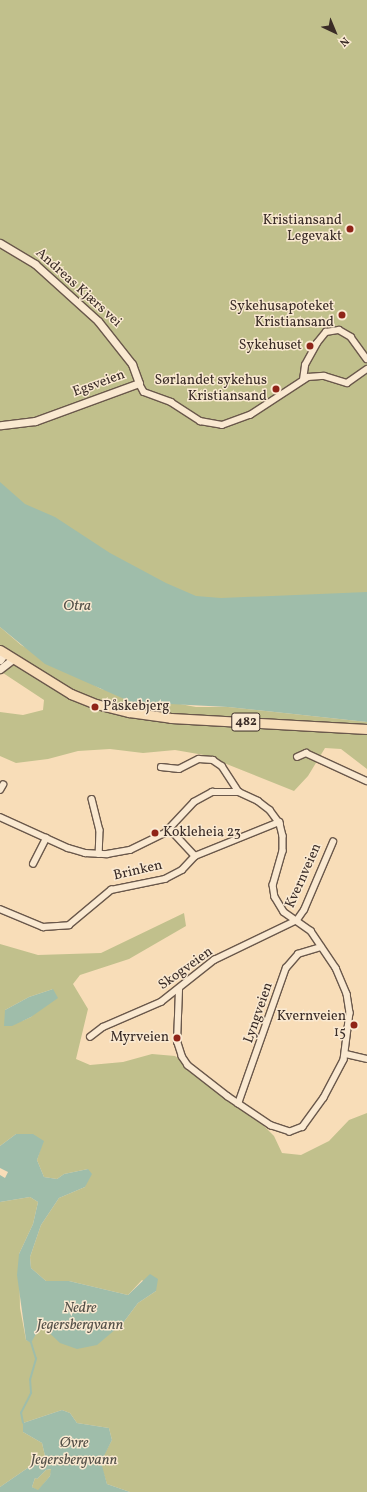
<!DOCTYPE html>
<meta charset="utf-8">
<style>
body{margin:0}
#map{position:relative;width:367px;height:1492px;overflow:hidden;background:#f8ddb8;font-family:Vollkorn,serif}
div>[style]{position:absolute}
.green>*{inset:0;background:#c1c08c}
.water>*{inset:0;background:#9fbdaa}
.stream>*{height:1.5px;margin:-0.75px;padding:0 0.75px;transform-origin:0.75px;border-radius:0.75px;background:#9fbdaa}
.roads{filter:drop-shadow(1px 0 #6a584b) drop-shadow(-1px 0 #6a584b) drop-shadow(0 1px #6a584b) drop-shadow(0 -1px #6a584b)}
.minor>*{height:5.5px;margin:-2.75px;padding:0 2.75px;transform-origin:2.75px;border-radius:2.75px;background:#fae9d1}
.tertiary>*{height:7px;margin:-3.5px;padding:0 3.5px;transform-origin:3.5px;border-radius:3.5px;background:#fae9d1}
.primary>*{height:9px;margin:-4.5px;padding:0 4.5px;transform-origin:4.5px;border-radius:4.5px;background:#f8ddb8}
.dots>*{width:11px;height:11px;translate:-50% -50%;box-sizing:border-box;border:2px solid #fae9d1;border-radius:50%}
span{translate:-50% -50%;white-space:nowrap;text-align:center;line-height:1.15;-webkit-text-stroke:3px #fae9d1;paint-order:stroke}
.shield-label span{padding:1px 3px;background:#fae9d1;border:1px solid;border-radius:3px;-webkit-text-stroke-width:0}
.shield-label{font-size:13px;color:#3a2c27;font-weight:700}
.poi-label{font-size:14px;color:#3a2c27}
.right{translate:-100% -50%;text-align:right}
.left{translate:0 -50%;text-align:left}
.street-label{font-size:14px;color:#3a2c27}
.water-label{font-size:15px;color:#535048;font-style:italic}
.north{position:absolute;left:315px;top:12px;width:40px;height:40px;-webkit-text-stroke:3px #fae9d1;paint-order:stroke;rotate:136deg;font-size:11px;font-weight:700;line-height:16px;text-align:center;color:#3a2c27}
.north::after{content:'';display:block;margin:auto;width:14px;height:18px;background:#3a2c27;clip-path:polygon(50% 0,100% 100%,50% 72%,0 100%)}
</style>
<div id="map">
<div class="green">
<i style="clip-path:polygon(0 0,367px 0,367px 629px,206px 625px,0 537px)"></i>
<i style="clip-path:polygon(0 627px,21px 645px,101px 689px,196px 707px,228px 707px,367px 722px,367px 769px,341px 749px,325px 748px,308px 776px,294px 791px,204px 755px,175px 750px,143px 753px,110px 749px,78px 751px,48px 759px,16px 763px,0 756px,0 712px,23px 715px,43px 710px,44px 700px,0 671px)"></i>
<i style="clip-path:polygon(evenodd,184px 913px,186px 926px,129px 959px,80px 975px,73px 984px,88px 1009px,76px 1059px,90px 1065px,123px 1062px,152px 1054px,175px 1056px,252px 1114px,274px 1136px,282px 1153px,301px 1155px,329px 1141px,349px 1120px,367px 1113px,367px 1492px,130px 1492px,107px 1484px,100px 1462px,112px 1440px,109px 1428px,77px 1423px,70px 1413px,62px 1410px,23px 1423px,23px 1432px,42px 1443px,45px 1456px,0 1487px,0 1202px,30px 1197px,38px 1202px,33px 1224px,19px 1254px,20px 1308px,26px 1340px,31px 1342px,41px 1324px,46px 1329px,123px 1323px,138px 1303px,156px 1291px,142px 1280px,128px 1295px,69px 1281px,46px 1281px,31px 1268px,30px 1257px,41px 1225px,59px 1198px,85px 1187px,88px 1169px,64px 1174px,57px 1179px,44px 1177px,37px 1160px,43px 1141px,16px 1134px,0 1146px,0 944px,38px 955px,101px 953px,184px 913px,53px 989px,31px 1017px,22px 1021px,5px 1010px,29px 997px,53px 989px)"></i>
<i style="clip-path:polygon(52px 1469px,50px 1476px,38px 1491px,32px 1487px,35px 1478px,37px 1479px,46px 1470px)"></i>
</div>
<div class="water">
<i style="clip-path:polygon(0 482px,25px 504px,55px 517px,110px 553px,166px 583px,196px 596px,221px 598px,367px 592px,367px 722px,228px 707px,131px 702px,45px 664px,0 627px)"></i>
<i style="clip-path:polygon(53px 989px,58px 998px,31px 1017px,12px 1026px,4px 1026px,5px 1010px,29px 997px)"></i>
<i style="clip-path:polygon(16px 1134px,33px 1134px,44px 1141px,37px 1160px,44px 1177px,57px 1179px,64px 1174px,88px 1169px,92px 1174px,85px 1187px,59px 1198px,41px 1225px,30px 1257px,31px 1268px,46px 1281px,69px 1281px,128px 1295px,150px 1274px,158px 1279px,156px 1291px,138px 1303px,123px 1323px,97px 1345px,77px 1349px,60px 1343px,41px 1325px,31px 1343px,26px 1340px,17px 1275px,19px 1254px,33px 1224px,38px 1202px,30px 1197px,0 1202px,0 1175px,5px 1178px,8px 1172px,0 1168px,0 1146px)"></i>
<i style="clip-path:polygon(evenodd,62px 1410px,70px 1413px,77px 1423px,109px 1428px,112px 1440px,101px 1462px,107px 1484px,130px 1492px,0 1492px,0 1487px,45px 1456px,42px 1443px,23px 1432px,23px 1423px,62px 1410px,51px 1469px,50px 1476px,38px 1490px,32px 1487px,35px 1478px,37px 1479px,46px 1470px,51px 1469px)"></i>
</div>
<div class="stream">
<i style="left:23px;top:1423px;width:10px;rotate:-101deg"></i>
<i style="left:21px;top:1413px;width:22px;rotate:-63deg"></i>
<i style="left:31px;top:1393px;width:13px;rotate:-94deg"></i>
<i style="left:30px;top:1380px;width:22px;rotate:-74deg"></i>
<i style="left:36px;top:1359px;width:17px;rotate:-107deg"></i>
</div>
<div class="roads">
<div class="minor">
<i style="left:303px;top:380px;width:15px;rotate:-82deg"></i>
<i style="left:305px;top:365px;width:25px;rotate:-61deg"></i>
<i style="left:317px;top:343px;width:14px;rotate:-51deg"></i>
<i style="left:326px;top:332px;width:13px;rotate:-9deg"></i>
<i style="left:339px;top:330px;width:14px;rotate:30deg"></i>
<i style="left:351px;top:337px;width:27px;rotate:54deg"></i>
<i style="left:139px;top:383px;width:10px;rotate:61deg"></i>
<i style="left:144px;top:392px;width:29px;rotate:20deg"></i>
<i style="left:171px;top:402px;width:35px;rotate:33deg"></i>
<i style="left:200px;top:421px;width:22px;rotate:10deg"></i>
<i style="left:222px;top:425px;width:30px;rotate:-20deg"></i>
<i style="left:250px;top:415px;width:69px;rotate:-33.2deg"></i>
<i style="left:308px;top:377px;width:16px;rotate:-4deg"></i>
<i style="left:324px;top:376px;width:24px;rotate:17deg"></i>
<i style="left:347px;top:383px;width:24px;rotate:-35deg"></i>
<i style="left:297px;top:757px;width:10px;rotate:-24deg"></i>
<i style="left:306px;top:753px;width:67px;rotate:24.7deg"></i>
<i style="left:161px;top:767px;width:18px;rotate:6deg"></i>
<i style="left:179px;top:769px;width:22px;rotate:-27deg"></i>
<i style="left:199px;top:759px;width:14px;rotate:4deg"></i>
<i style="left:213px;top:760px;width:11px;rotate:34deg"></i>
<i style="left:222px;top:766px;width:30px;rotate:57deg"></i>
<i style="left:0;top:790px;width:6px;rotate:-59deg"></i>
<i style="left:92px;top:799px;width:32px;rotate:76deg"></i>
<i style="left:100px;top:830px;width:24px;rotate:92deg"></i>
<i style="left:0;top:817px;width:75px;rotate:24.5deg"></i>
<i style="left:68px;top:848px;width:18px;rotate:16deg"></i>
<i style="left:85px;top:853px;width:22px;rotate:3deg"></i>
<i style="left:107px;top:854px;width:23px;rotate:-10deg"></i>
<i style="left:130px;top:850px;width:39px;rotate:-26deg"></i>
<i style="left:165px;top:833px;width:42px;rotate:-46.9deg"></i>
<i style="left:194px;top:802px;width:21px;rotate:-29deg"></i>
<i style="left:212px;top:792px;width:27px"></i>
<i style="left:239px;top:792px;width:21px;rotate:25deg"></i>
<i style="left:258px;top:801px;width:15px;rotate:37deg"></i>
<i style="left:270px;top:810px;width:17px;rotate:54deg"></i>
<i style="left:280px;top:824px;width:12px;rotate:76deg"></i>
<i style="left:283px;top:836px;width:15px;rotate:90deg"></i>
<i style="left:283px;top:851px;width:35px;rotate:106deg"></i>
<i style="left:273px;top:885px;width:12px;rotate:81deg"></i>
<i style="left:275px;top:897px;width:17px;rotate:59deg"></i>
<i style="left:284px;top:912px;width:33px;rotate:35deg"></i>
<i style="left:311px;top:931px;width:45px;rotate:56deg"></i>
<i style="left:336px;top:968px;width:28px;rotate:67deg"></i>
<i style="left:347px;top:994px;width:19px;rotate:81deg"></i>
<i style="left:350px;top:1013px;width:47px;rotate:97.3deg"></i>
<i style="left:344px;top:1060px;width:43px;rotate:117.8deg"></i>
<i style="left:324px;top:1098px;width:36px;rotate:126deg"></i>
<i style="left:303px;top:1127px;width:14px;rotate:159deg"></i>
<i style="left:290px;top:1132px;width:20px;rotate:-162deg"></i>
<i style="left:271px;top:1126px;width:52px;rotate:-146deg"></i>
<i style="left:228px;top:1097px;width:51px;rotate:-142.2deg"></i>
<i style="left:188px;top:1066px;width:11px;rotate:-124deg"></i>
<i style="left:182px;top:1057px;width:16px;rotate:-108deg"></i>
<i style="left:177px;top:1042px;width:53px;rotate:-87.8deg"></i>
<i style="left:170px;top:829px;width:37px;rotate:47deg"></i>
<i style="left:33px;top:864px;width:29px;rotate:-63deg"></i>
<i style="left:0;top:909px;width:47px;rotate:22.7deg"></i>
<i style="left:43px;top:927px;width:26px;rotate:-4deg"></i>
<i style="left:69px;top:925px;width:55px;rotate:-39.8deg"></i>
<i style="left:111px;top:890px;width:55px;rotate:-11.5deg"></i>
<i style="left:165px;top:879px;width:19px;rotate:-28deg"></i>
<i style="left:182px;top:870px;width:19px;rotate:-47deg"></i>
<i style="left:195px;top:856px;width:91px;rotate:-22deg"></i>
<i style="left:90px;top:1037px;width:16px;rotate:-38deg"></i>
<i style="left:103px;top:1027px;width:63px;rotate:-23.3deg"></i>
<i style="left:161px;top:1002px;width:68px;rotate:-38.4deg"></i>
<i style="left:214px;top:960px;width:92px;rotate:-25.7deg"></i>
<i style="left:297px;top:920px;width:12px;rotate:-55deg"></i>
<i style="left:304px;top:910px;width:74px;rotate:-66.9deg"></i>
<i style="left:346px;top:1054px;width:22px;rotate:13deg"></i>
<i style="left:238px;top:1104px;width:144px;rotate:-70.6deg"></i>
<i style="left:286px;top:968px;width:18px;rotate:-49deg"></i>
<i style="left:298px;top:954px;width:24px;rotate:-17deg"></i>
</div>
<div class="tertiary">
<i style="left:0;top:243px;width:41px;rotate:31deg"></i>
<i style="left:35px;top:264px;width:85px;rotate:42.1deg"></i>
<i style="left:98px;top:321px;width:55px;rotate:51.7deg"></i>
<i style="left:132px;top:364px;width:20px;rotate:70deg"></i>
<i style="left:139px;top:383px;width:111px;rotate:159.9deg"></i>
<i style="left:35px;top:421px;width:35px;rotate:173deg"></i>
<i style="left:0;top:660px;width:9px;rotate:-54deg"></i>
<i style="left:0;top:669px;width:16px;rotate:-38deg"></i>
</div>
<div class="primary">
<i style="left:0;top:650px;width:84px;rotate:31.8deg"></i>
<i style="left:71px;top:694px;width:27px;rotate:22deg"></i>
<i style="left:96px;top:704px;width:34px;rotate:14deg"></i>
<i style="left:129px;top:712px;width:42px;rotate:8.1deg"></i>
<i style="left:171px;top:718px;width:196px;rotate:3.2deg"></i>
</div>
</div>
<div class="dots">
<i style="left:350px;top:229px;background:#8f2418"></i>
<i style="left:342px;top:315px;background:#8f2418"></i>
<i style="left:310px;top:346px;background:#8f2418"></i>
<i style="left:276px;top:389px;background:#8f2418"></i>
<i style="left:95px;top:707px;background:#8f2418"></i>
<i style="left:155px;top:833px;background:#8f2418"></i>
<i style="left:354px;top:1025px;background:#8f2418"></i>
<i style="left:177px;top:1038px;background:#8f2418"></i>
</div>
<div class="shield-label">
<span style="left:246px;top:722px">482</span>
</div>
<div class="poi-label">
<span class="right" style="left:342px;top:229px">Kristiansand<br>Legevakt</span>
<span class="right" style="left:334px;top:315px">Sykehusapoteket<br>Kristiansand</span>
<span class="right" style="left:302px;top:346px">Sykehuset</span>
<span class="right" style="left:267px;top:389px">Sørlandet sykehus<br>Kristiansand</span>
<span class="left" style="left:103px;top:707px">Påskebjerg</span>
<span class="left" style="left:163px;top:833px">Kokleheia 23</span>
<span class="right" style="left:346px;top:1025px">Kvernveien<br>15</span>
<span class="right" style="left:169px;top:1038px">Myrveien</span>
</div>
<div class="street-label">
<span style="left:78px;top:288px;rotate:42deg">Andreas Kjærs vei</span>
<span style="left:99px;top:384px;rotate:-20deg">Egsveien</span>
<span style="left:138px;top:871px;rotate:-13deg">Brinken</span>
<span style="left:304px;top:876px;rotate:-66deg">Kvernveien</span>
<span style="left:186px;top:969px;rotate:-36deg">Skogveien</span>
<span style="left:259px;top:1013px;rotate:-71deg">Lyngveien</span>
</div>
<div class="water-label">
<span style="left:77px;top:607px">Otra</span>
<span style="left:80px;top:1317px">Nedre<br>Jegersbergvann</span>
<span style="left:74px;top:1452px">Øvre<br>Jegersbergvann</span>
</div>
<div class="north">N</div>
</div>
